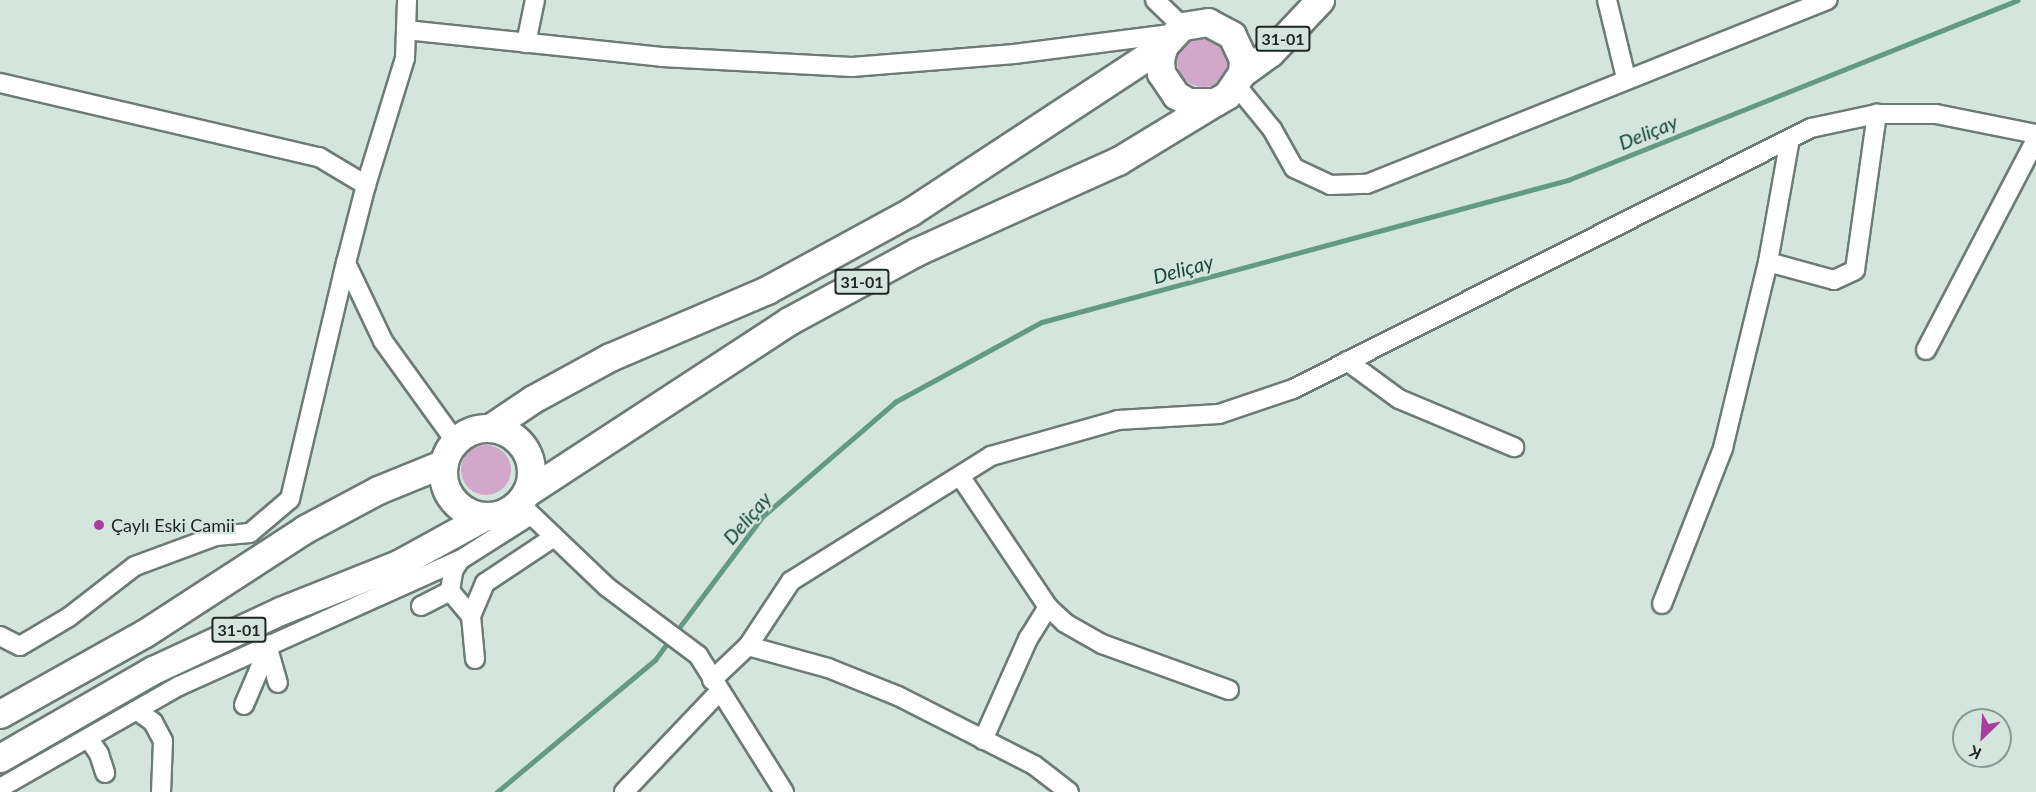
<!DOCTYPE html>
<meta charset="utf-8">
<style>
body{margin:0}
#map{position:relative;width:2036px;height:792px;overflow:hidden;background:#d4e5de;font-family:Lato,sans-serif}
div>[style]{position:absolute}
.green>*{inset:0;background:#d1a8ca}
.round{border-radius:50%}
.stream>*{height:4.5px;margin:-2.25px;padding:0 2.25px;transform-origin:2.25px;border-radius:2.25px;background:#629a85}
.roads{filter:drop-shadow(2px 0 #6d7b75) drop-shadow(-2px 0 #6d7b75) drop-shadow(0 2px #6d7b75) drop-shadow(0 -2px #6d7b75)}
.minor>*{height:18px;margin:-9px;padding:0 9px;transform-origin:9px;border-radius:9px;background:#fff}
.highway>*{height:27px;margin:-13.5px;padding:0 13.5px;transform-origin:13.5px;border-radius:13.5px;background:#fff}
.highway>.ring{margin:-13.5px;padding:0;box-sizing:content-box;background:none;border:27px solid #fff;border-radius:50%}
.dots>*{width:16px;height:16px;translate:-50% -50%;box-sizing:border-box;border:3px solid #d4e5de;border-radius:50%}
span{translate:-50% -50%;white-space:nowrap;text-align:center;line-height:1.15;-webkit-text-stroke:4.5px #d4e5de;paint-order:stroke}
.shield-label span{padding:2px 4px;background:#d4e5de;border:2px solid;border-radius:4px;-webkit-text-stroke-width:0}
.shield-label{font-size:16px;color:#1f2522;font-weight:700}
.poi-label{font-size:18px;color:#1f2522}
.left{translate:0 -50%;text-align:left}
.water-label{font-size:20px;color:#164637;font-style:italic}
.north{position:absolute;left:1952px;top:708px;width:60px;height:60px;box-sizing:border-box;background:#d4e5de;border:2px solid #8c9893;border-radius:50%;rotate:205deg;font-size:16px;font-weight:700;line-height:24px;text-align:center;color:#1f2522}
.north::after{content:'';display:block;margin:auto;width:21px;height:27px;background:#aa3e9f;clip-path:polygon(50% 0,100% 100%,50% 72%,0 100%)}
</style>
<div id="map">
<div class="green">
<i class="round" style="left:1177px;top:35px;width:52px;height:52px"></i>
<i class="round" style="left:461px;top:445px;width:50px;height:50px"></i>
</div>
<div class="stream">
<i style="left:675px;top:633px;width:145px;rotate:-53.1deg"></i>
<i style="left:762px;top:517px;width:176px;rotate:-40.8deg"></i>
<i style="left:895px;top:402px;width:167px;rotate:-28.6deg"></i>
<i style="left:1042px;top:322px;width:545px;rotate:-15.11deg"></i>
<i style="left:1568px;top:180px;width:484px;rotate:-21.8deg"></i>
<i style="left:497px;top:792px;width:206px;rotate:-39.9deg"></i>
<i style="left:655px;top:660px;width:26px;rotate:-54deg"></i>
</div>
<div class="roads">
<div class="minor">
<i style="left:1155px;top:0;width:37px;rotate:44deg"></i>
<i style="left:1607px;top:0;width:80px;rotate:76.3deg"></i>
<i style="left:406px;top:30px;width:257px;rotate:6deg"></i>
<i style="left:662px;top:57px;width:190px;rotate:3deg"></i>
<i style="left:852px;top:67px;width:163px;rotate:-4.6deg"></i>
<i style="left:1014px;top:54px;width:158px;rotate:-7.3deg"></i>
<i style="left:526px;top:43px;width:44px;rotate:-78.2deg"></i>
<i style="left:0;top:83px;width:327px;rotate:13.1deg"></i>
<i style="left:319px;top:157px;width:55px;rotate:30.8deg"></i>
<i style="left:366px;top:185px;width:81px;rotate:104.4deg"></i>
<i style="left:346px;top:263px;width:86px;rotate:64.6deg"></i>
<i style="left:383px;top:341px;width:123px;rotate:54.2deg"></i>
<i style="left:1236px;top:85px;width:57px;rotate:50.7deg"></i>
<i style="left:1272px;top:129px;width:45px;rotate:60.6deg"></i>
<i style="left:1294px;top:168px;width:40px;rotate:25deg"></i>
<i style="left:1330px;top:185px;width:37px;rotate:-2deg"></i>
<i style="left:1367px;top:184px;width:496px;rotate:-21.8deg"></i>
<i style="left:366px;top:185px;width:133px;rotate:-72.9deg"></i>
<i style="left:405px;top:58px;width:58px;rotate:-88deg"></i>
<i style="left:1768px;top:262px;width:68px;rotate:15.3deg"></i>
<i style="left:1834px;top:280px;width:23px;rotate:-25deg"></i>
<i style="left:1855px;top:270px;width:158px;rotate:-82deg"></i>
<i style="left:1926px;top:350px;width:237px;rotate:-62.4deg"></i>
<i style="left:1347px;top:361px;width:64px;rotate:36.2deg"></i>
<i style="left:1399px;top:399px;width:125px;rotate:22.7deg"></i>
<i style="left:960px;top:476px;width:158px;rotate:56.1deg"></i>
<i style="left:519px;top:503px;width:122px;rotate:43.7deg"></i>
<i style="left:607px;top:587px;width:114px;rotate:36.8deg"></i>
<i style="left:698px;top:655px;width:162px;rotate:57.9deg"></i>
<i style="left:450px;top:591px;width:20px;rotate:-81deg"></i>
<i style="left:453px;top:571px;width:13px;rotate:-58deg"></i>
<i style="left:460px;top:560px;width:84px;rotate:-32.4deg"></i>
<i style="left:1662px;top:604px;width:168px;rotate:-68.6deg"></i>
<i style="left:1723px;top:448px;width:191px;rotate:-76.4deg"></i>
<i style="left:1768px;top:262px;width:125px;rotate:-79.9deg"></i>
<i style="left:421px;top:606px;width:33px;rotate:-27deg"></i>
<i style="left:450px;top:591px;width:33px;rotate:50deg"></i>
<i style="left:0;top:636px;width:22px;rotate:27deg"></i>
<i style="left:20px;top:646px;width:57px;rotate:-30.6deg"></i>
<i style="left:69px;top:617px;width:83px;rotate:-37.7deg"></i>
<i style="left:135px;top:566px;width:86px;rotate:-20.3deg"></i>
<i style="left:216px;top:536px;width:34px;rotate:-5deg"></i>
<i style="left:250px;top:533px;width:52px;rotate:-40.4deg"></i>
<i style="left:290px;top:499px;width:243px;rotate:-76.7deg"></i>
<i style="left:748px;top:646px;width:83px;rotate:15.4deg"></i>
<i style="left:828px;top:668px;width:75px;rotate:21.8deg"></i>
<i style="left:898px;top:696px;width:153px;rotate:26.9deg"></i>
<i style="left:1034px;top:765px;width:44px;rotate:37.6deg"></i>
<i style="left:269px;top:652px;width:32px;rotate:74deg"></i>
<i style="left:475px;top:659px;width:43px;rotate:-95.3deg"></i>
<i style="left:471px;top:616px;width:36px;rotate:-67deg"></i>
<i style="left:485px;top:583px;width:83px;rotate:-33.7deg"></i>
<i style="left:712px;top:680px;width:50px;rotate:-43.4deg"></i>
<i style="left:748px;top:646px;width:78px;rotate:-56.5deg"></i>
<i style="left:791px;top:581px;width:236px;rotate:-32deg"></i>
<i style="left:991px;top:456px;width:132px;rotate:-15.8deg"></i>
<i style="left:1118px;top:420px;width:101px;rotate:-3.4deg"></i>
<i style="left:1219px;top:414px;width:78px;rotate:-18.7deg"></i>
<i style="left:1293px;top:389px;width:580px;rotate:-26.74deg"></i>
<i style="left:1811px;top:128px;width:67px;rotate:-12deg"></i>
<i style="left:1877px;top:114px;width:59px"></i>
<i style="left:1936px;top:114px;width:102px;rotate:11.3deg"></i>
<i style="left:244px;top:705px;width:66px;rotate:-66.9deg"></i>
<i style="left:136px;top:710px;width:21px;rotate:35deg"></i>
<i style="left:153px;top:722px;width:21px;rotate:62deg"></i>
<i style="left:163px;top:741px;width:51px;rotate:92.2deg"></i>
<i style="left:88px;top:738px;width:19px;rotate:55deg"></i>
<i style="left:99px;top:754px;width:20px;rotate:72deg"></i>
<i style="left:983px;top:740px;width:111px;rotate:-66deg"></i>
<i style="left:1028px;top:639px;width:38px;rotate:-58deg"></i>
<i style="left:1048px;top:607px;width:23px;rotate:43deg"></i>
<i style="left:1065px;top:623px;width:43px;rotate:29.6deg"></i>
<i style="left:1102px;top:644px;width:135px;rotate:19.9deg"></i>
<i style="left:0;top:788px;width:206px;rotate:-29.7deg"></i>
<i style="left:179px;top:686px;width:308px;rotate:-24.2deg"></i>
<i style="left:624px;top:792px;width:138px;rotate:-46.5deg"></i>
</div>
<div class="highway">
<i style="left:1242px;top:73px;width:14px;rotate:-86deg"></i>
<i style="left:1243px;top:59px;width:26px;rotate:-115deg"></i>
<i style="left:1232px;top:35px;width:27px;rotate:-152deg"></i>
<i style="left:1208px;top:22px;width:26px;rotate:171deg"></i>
<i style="left:1182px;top:26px;width:26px;rotate:133deg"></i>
<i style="left:1164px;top:45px;width:15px;rotate:106deg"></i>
<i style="left:1160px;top:59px;width:14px;rotate:86deg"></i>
<i style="left:1161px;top:73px;width:27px;rotate:56deg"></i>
<i style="left:1176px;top:95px;width:14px;rotate:30deg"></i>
<i style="left:1188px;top:102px;width:27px"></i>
<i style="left:1215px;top:102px;width:14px;rotate:-30deg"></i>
<i style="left:1227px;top:95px;width:27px;rotate:-56deg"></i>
<i style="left:1242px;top:73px;width:34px;rotate:-36deg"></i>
<i style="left:1270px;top:53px;width:73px;rotate:-46.7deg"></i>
<i class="ring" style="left:443px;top:428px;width:61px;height:61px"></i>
<i style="left:490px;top:428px;width:52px;rotate:-34deg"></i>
<i style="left:533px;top:399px;width:88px;rotate:-28.6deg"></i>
<i style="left:610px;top:357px;width:171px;rotate:-23.1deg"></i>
<i style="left:767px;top:290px;width:163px;rotate:-28.6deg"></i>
<i style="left:910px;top:212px;width:304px;rotate:-33.3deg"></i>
<i style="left:526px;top:493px;width:314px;rotate:-33.2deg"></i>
<i style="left:789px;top:321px;width:145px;rotate:-28.5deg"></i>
<i style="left:916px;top:252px;width:222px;rotate:-24.3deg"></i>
<i style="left:1118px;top:161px;width:114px;rotate:-31.3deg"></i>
<i style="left:0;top:714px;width:166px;rotate:-29.2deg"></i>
<i style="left:145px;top:633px;width:191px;rotate:-33deg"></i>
<i style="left:305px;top:529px;width:83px;rotate:-28.1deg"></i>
<i style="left:378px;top:490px;width:71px;rotate:-22.2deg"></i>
<i style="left:0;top:758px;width:177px;rotate:-29.9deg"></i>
<i style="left:153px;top:670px;width:140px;rotate:-24.9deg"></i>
<i style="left:280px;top:611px;width:127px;rotate:-21.7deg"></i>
<i style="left:398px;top:564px;width:98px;rotate:-28.7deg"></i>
</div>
</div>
<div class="dots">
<i style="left:99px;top:525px;background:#aa3e9f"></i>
</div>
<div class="shield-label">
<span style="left:1283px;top:39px">31-01</span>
<span style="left:862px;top:282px">31-01</span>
<span style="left:239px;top:630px">31-01</span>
</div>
<div class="poi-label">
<span class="left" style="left:111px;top:525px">Çaylı Eski Camii</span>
</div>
<div class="water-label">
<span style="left:1648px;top:132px;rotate:-22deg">Deliçay</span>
<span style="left:1183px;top:269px;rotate:-15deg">Deliçay</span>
<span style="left:747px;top:518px;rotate:-49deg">Deliçay</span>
</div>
<div class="north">K</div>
</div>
